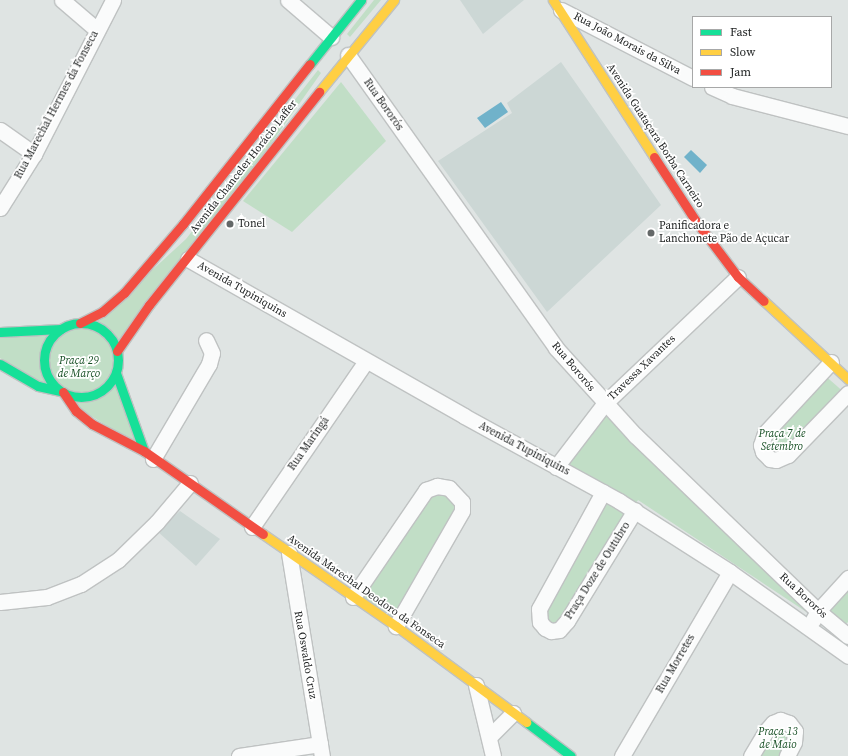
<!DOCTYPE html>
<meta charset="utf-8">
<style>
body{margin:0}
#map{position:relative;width:848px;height:756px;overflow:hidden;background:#dfe4e3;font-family:"Source Serif 4",serif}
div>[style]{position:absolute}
.built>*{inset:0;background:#ccd7d5}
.green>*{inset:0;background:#c1dec6}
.water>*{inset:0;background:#70b2ca}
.roads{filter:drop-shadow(1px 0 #bfc2c2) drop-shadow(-1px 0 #bfc2c2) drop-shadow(0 1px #bfc2c2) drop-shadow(0 -1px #bfc2c2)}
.street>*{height:15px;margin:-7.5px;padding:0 7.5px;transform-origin:7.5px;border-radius:7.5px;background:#fafbfb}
.fast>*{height:9px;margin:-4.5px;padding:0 4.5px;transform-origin:4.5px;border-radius:4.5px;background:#16e098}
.fast>.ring{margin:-4.5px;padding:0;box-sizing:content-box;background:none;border:9px solid #16e098;border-radius:50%}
.slow>*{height:9px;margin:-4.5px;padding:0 4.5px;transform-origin:4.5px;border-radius:4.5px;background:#ffcf43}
.jam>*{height:9px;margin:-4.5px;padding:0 4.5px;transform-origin:4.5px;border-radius:4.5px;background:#f24e42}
.dots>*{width:11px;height:11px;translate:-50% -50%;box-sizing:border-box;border:2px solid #fff;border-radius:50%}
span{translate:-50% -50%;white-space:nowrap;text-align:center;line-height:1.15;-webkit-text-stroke:3.5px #fff;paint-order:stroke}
.street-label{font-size:11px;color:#222525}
.poi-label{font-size:11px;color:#222525}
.left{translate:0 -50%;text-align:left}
.park-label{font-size:11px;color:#164f24;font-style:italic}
.legend{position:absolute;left:692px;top:16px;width:140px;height:72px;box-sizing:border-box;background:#fff;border:1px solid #a7a8a8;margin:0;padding:5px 7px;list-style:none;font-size:12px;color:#222525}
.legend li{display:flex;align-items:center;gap:8px;height:20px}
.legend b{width:20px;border:1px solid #a7a8a8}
</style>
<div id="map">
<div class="built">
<i style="clip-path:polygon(460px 0,524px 0,483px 34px)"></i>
<i style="clip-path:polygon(561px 62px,661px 205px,547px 312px,438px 161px,512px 113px,507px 103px)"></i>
<i style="clip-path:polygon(180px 511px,220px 539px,196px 566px,157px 531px)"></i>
</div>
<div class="green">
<i style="clip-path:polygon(374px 0,381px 0,350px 37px,347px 34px)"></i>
<i style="clip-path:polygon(318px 70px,321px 73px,120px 357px,119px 365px,137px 445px,0 358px,0 334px,47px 333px,111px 308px,186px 239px)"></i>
<i style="clip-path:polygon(341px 82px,386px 141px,292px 232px,243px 201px)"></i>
<i style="clip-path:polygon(822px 373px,846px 394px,790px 453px,770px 458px,764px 439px)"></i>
<i style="clip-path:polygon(601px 411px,640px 450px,811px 615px,638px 500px,565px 620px,559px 627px,546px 624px,542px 608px,608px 487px,562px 462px)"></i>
<i style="clip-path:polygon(439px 489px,460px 502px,396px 619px,357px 594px,422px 496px)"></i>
<i style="clip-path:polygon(848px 582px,848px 622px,843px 627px,823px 609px)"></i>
<i style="clip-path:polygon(783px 724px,791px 734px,782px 756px,753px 756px,769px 730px)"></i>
</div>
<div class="water">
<i style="clip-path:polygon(501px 102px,508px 112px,485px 128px,477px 118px)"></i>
<i style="clip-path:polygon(691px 150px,707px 165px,700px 173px,684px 157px)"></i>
</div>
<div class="roads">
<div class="street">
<i style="left:62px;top:0;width:46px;rotate:40.6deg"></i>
<i style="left:288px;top:0;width:57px;rotate:40.7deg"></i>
<i style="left:561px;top:10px;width:148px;rotate:27.3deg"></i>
<i style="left:348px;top:55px;width:359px;rotate:54.6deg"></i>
<i style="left:556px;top:348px;width:118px;rotate:47.8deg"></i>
<i style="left:635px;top:435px;width:254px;rotate:43.9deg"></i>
<i style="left:818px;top:611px;width:39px;rotate:40deg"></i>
<i style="left:712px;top:87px;width:22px;rotate:24deg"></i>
<i style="left:732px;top:96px;width:120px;rotate:14.5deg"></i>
<i style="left:0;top:130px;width:42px;rotate:35.2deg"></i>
<i style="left:0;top:208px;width:64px;rotate:-57.8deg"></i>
<i style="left:34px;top:154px;width:173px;rotate:-62.8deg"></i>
<i style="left:188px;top:259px;width:318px;rotate:29.6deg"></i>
<i style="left:464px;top:416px;width:177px;rotate:28.7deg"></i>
<i style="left:619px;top:501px;width:132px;rotate:32.6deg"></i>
<i style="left:730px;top:572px;width:145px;rotate:35.4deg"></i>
<i style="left:831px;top:362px;width:97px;rotate:132.9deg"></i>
<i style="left:765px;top:433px;width:13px;rotate:108deg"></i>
<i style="left:761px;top:445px;width:7px;rotate:74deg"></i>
<i style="left:763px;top:452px;width:10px;rotate:45deg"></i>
<i style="left:770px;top:459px;width:6px;rotate:9deg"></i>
<i style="left:776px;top:460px;width:13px;rotate:-23deg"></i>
<i style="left:788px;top:455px;width:86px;rotate:-45.9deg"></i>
<i style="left:153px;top:459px;width:110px;rotate:-59.5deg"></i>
<i style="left:209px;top:364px;width:11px;rotate:-75deg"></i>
<i style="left:212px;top:353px;width:14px;rotate:-115deg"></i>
<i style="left:556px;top:467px;width:81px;rotate:-52.6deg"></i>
<i style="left:605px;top:403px;width:183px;rotate:-43.5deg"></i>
<i style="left:603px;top:492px;width:133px;rotate:118.7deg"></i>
<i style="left:539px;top:609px;width:13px;rotate:86deg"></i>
<i style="left:540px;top:622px;width:8px;rotate:50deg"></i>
<i style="left:545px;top:628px;width:7px;rotate:27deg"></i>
<i style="left:551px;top:631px;width:8px;rotate:-7deg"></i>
<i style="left:559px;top:630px;width:12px;rotate:-48deg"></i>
<i style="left:567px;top:621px;width:130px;rotate:-58.5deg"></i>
<i style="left:252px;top:527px;width:201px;rotate:-55.5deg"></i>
<i style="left:289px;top:553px;width:206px;rotate:80.8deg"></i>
<i style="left:353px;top:597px;width:130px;rotate:-55.7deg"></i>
<i style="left:426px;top:490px;width:12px;rotate:-20deg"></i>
<i style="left:437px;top:486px;width:12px;rotate:9deg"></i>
<i style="left:449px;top:488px;width:19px;rotate:47deg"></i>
<i style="left:462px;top:502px;width:9px;rotate:90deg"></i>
<i style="left:462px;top:511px;width:133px;rotate:119.9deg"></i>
<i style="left:0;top:602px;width:47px;rotate:-6.1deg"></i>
<i style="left:47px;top:597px;width:36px;rotate:-21deg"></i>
<i style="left:81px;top:584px;width:44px;rotate:-33deg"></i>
<i style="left:118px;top:560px;width:54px;rotate:-44.3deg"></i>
<i style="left:157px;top:522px;width:51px;rotate:-49.8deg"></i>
<i style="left:813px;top:620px;width:10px;rotate:-61deg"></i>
<i style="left:818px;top:611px;width:45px;rotate:-47.7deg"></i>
<i style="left:476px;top:685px;width:73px;rotate:76.5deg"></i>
<i style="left:489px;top:737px;width:34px;rotate:-45deg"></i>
<i style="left:239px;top:756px;width:82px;rotate:-8.4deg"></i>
<i style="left:622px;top:756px;width:213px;rotate:-59.6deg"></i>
<i style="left:751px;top:756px;width:29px;rotate:-59deg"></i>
<i style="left:766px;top:731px;width:11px;rotate:-49deg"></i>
<i style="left:773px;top:723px;width:8px;rotate:-23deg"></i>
<i style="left:780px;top:720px;width:9px;rotate:18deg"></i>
<i style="left:789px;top:723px;width:10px;rotate:53deg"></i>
<i style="left:795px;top:731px;width:11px;rotate:95deg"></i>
<i style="left:794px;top:742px;width:16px;rotate:117deg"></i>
</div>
<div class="fast">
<i style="left:310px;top:64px;width:82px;rotate:-51.4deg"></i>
<i class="ring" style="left:44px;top:323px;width:65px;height:65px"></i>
<i style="left:0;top:332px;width:61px;rotate:-2.8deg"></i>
<i style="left:0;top:364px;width:44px;rotate:30.1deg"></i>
<i style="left:38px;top:386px;width:23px;rotate:13deg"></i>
<i style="left:116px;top:373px;width:83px;rotate:70.3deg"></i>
<i style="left:526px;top:722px;width:56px;rotate:37.1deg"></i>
</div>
<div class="slow">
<i style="left:553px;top:0;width:187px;rotate:57.2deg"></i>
<i style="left:319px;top:92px;width:119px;rotate:-50.8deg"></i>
<i style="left:764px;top:301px;width:115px;rotate:42.9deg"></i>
<i style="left:263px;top:534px;width:162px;rotate:34.7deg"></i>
<i style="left:396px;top:626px;width:162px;rotate:36.4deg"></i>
</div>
<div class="jam">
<i style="left:654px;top:157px;width:75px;rotate:56.9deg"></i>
<i style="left:695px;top:220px;width:71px;rotate:53deg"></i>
<i style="left:738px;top:277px;width:35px;rotate:43deg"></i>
<i style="left:80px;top:323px;width:25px;rotate:-27deg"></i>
<i style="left:102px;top:312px;width:29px;rotate:-41deg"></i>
<i style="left:124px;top:293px;width:91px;rotate:-49.5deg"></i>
<i style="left:183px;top:224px;width:204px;rotate:-51.6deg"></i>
<i style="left:117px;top:351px;width:56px;rotate:-55.2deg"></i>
<i style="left:149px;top:305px;width:273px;rotate:-51.4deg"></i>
<i style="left:63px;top:392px;width:23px;rotate:56deg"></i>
<i style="left:76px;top:411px;width:21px;rotate:39deg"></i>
<i style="left:92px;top:424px;width:59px;rotate:27.4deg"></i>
<i style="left:144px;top:451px;width:145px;rotate:34.9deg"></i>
</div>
</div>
<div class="dots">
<i style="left:230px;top:224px;background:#646868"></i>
<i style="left:651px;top:233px;background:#646868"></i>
</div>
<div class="street-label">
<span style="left:627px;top:44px;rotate:28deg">Rua João Morais da Silva</span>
<span style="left:57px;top:105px;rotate:-62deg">Rua Marechal Hermes da Fonseca</span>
<span style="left:383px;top:105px;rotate:55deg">Rua Bororós</span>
<span style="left:655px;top:136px;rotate:57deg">Avenida Guataçara Borba Carneiro</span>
<span style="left:244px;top:167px;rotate:-52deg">Avenida Chanceler Horácio Laffer</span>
<span style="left:242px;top:290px;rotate:30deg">Avenida Tupiniquins</span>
<span style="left:573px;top:367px;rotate:50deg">Rua Bororós</span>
<span style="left:642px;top:368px;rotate:-44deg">Travessa Xavantes</span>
<span style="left:309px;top:444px;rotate:-55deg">Rua Maringá</span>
<span style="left:524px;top:449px;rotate:28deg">Avenida Tupiniquins</span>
<span style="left:598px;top:571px;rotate:-58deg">Praça Doze de Outubro</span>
<span style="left:366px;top:592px;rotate:35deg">Avenida Marechal Deodoro da Fonseca</span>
<span style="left:803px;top:596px;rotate:43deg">Rua Bororós</span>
<span style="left:305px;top:655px;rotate:80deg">Rua Oswaldo Cruz</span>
<span style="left:676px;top:664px;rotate:-60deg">Rua Morretes</span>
</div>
<div class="poi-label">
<span class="left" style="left:238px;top:224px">Tonel</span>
<span class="left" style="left:659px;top:233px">Panificadora e<br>Lanchonete Pão de Açucar</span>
</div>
<div class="park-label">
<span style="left:79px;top:368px">Praça 29<br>de Março</span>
<span style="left:782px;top:441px">Praça 7 de<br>Setembro</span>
<span style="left:778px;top:739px">Praça 13<br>de Maio</span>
</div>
<ul class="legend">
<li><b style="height:5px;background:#16e098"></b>Fast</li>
<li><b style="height:5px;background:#ffcf43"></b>Slow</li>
<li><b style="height:5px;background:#f24e42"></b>Jam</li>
</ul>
</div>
